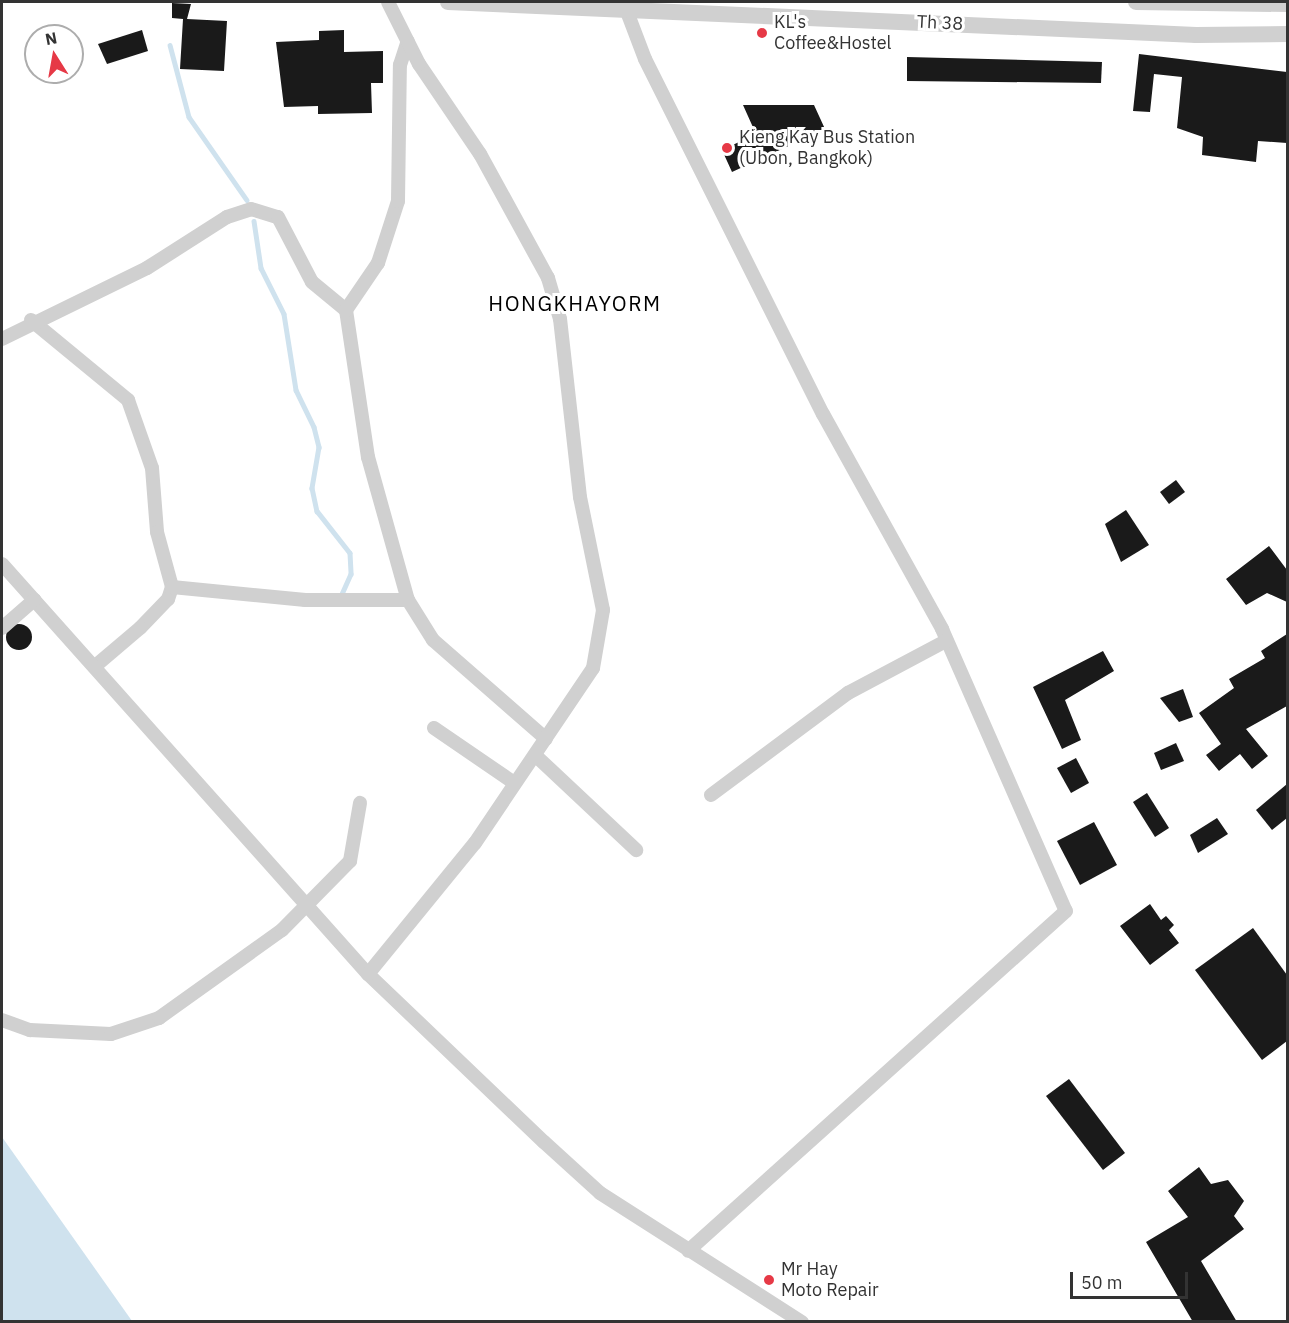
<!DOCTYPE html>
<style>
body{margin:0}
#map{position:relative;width:1289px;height:1323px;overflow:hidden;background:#fff;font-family:"IBM Plex Sans",sans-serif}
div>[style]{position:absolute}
.water>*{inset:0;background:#cfe2ee}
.stream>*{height:4.5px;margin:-2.25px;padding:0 2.25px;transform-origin:2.25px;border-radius:2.25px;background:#cfe2ee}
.building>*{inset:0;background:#1a1a1a}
.round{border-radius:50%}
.minor>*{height:14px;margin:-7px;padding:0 7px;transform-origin:7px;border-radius:7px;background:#d0d0d0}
.tertiary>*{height:16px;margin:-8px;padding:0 8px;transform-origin:8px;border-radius:8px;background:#d0d0d0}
.dots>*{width:16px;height:16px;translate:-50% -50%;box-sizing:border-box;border:3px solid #fff;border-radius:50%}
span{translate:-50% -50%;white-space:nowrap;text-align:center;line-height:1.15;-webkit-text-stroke:6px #fff;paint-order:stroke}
.poi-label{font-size:18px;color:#333}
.left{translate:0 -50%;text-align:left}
.street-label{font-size:18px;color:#333}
.quarter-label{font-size:21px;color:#000;letter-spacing:1.5px}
.frame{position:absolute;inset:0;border:3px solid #333;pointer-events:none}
.north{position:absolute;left:24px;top:24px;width:60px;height:60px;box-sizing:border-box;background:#fff;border:2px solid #adadad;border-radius:50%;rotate:349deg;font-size:16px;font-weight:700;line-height:24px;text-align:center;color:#333}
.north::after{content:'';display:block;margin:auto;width:21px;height:27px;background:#e63946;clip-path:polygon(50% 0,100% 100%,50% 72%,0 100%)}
.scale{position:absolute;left:1070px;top:1272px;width:118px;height:27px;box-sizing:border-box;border:3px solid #333;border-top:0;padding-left:8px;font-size:18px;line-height:21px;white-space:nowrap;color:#333;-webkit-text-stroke:4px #fff;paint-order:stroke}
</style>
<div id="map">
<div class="water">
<i style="clip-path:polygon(2px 1137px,132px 1321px,2px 1321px)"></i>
</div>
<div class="stream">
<i style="left:170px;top:45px;width:74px;rotate:75.2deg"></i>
<i style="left:189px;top:117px;width:101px;rotate:55.1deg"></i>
<i style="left:254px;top:221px;width:48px;rotate:81.5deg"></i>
<i style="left:261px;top:268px;width:51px;rotate:63.4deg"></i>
<i style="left:284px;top:314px;width:77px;rotate:81deg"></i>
<i style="left:296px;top:390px;width:41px;rotate:64.1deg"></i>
<i style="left:314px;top:427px;width:21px;rotate:76deg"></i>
<i style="left:319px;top:447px;width:42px;rotate:99.7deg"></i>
<i style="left:312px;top:488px;width:24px;rotate:78deg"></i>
<i style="left:317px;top:511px;width:53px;rotate:51.8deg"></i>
<i style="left:350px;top:553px;width:21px;rotate:87deg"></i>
<i style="left:351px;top:574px;width:24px;rotate:114deg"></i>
</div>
<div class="building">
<i style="clip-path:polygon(172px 3px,191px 4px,187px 19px,227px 21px,224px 71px,180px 69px,183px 19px,172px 18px)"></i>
<i style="clip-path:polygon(142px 30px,148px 51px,107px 64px,98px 44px)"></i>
<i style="clip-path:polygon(344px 30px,344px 52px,383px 51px,383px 83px,371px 83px,372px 113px,318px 114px,318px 106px,284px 107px,276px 42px,319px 40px,319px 31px)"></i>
<i style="clip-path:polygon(1139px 54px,1287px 72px,1287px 143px,1258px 141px,1256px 162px,1202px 155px,1203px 137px,1177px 128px,1182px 77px,1154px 74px,1150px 112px,1133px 111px)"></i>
<i style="clip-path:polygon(907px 57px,1102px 62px,1101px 83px,907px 81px)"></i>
<i style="clip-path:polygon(743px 105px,814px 105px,825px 129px,732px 172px,722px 150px,756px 134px)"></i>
<i style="clip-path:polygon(1176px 480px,1185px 492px,1169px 504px,1160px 492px)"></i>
<i style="clip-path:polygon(1126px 510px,1149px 545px,1121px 562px,1105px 524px)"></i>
<i style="clip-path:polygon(1269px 546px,1287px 570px,1287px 602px,1267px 593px,1246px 605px,1226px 579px)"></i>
<i class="round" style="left:6px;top:624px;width:26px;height:26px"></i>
<i style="clip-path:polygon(1287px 634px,1287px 706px,1246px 729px,1268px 756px,1252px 769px,1240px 754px,1219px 771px,1206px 755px,1221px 744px,1199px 713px,1234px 688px,1229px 679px,1265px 658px,1261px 651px)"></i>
<i style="clip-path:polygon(1103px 651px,1114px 671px,1065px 700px,1081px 740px,1062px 749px,1033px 687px)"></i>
<i style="clip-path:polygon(1183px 689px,1193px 717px,1179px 722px,1160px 698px)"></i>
<i style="clip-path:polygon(1176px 743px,1184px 761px,1161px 770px,1154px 753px)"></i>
<i style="clip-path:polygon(1076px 758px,1089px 783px,1071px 793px,1057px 768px)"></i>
<i style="clip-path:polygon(1287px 784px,1287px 818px,1272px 830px,1256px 810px)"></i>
<i style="clip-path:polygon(1147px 793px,1169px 828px,1155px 837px,1133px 802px)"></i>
<i style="clip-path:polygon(1217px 818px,1228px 834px,1198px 853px,1190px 835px)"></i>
<i style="clip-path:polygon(1094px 822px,1117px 865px,1080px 885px,1057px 841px)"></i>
<i style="clip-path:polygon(1150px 904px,1161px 920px,1166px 916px,1174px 925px,1169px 930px,1179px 943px,1150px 965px,1120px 926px)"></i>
<i style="clip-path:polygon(1253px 928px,1287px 975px,1287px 1041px,1262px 1060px,1195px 970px)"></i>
<i style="clip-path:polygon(1069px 1079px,1125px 1153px,1103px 1170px,1046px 1096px)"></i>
<i style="clip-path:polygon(1199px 1167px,1211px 1184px,1228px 1180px,1244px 1201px,1234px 1216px,1244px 1229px,1201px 1261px,1237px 1322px,1193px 1322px,1146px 1242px,1188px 1217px,1168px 1191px)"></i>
</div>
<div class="minor">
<i style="left:626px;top:9px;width:53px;rotate:69.2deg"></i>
<i style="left:645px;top:59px;width:397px;rotate:63.4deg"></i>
<i style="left:823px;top:414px;width:246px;rotate:61deg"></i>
<i style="left:942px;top:629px;width:308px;rotate:66.3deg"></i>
<i style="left:1066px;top:911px;width:508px;rotate:138.03deg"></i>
<i style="left:346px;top:310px;width:149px;rotate:81.5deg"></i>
<i style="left:368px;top:457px;width:148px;rotate:74.4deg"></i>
<i style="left:408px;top:600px;width:47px;rotate:58deg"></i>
<i style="left:433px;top:640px;width:150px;rotate:41.2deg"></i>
<i style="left:31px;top:320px;width:126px;rotate:39.5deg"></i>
<i style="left:128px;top:400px;width:72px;rotate:70.6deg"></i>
<i style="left:152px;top:468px;width:64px;rotate:85.5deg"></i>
<i style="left:157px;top:532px;width:57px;rotate:74.7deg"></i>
<i style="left:172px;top:587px;width:13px;rotate:108deg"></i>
<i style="left:168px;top:599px;width:40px;rotate:134deg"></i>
<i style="left:140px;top:628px;width:60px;rotate:139.7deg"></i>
<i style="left:2px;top:339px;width:161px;rotate:-26.1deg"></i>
<i style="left:147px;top:268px;width:95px;rotate:-32.5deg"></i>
<i style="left:227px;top:217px;width:25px;rotate:-18deg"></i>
<i style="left:251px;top:209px;width:28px;rotate:17deg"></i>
<i style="left:278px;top:217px;width:73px;rotate:62.4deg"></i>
<i style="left:312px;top:282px;width:44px;rotate:39.5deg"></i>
<i style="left:346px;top:310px;width:57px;rotate:-55.8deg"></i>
<i style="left:378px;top:263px;width:65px;rotate:-72.1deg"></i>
<i style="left:398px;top:201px;width:136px;rotate:-89.2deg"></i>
<i style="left:400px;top:65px;width:25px;rotate:-72deg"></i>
<i style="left:2px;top:564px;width:550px;rotate:48.25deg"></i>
<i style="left:368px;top:974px;width:243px;rotate:43.7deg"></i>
<i style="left:544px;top:1142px;width:76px;rotate:42.3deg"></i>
<i style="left:600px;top:1193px;width:240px;rotate:32.6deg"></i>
<i style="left:172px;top:587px;width:134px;rotate:5.6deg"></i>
<i style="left:305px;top:600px;width:103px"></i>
<i style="left:2px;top:628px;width:43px;rotate:-41.2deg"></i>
<i style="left:434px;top:728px;width:96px;rotate:34.4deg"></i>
<i style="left:535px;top:755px;width:139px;rotate:43.2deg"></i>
<i style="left:711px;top:795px;width:171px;rotate:-36.7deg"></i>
<i style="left:848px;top:693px;width:111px;rotate:-28deg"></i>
<i style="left:368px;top:974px;width:169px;rotate:-50.8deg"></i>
<i style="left:475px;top:843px;width:211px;rotate:-56deg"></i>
<i style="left:593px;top:668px;width:59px;rotate:-80.2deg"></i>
<i style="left:603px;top:610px;width:115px;rotate:-101.5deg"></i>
<i style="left:580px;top:497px;width:179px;rotate:-96.4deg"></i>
<i style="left:560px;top:319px;width:43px;rotate:-106.3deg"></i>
<i style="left:548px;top:278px;width:141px;rotate:-118.7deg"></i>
<i style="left:480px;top:154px;width:109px;rotate:-124.1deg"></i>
<i style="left:419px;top:64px;width:69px;rotate:-116.6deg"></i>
<i style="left:2px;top:1020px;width:30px;rotate:20deg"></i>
<i style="left:30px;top:1030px;width:81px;rotate:2.8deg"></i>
<i style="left:111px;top:1034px;width:51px;rotate:-18.4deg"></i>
<i style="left:159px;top:1018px;width:151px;rotate:-35.6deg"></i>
<i style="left:282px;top:930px;width:97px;rotate:-45.4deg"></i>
<i style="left:350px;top:861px;width:59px;rotate:-80.2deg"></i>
</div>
<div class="tertiary">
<i style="left:448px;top:2px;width:749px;rotate:2.53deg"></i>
<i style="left:1196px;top:35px;width:92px;rotate:-0.6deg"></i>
<i style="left:1136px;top:2px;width:152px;rotate:0.8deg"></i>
</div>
<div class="dots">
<i style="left:762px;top:33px;background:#e63946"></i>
<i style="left:727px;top:148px;background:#e63946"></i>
<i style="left:769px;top:1280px;background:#e63946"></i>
</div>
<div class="poi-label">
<span class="left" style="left:774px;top:33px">KL's<br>Coffee&amp;Hostel</span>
<span class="left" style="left:739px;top:148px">Kieng Kay Bus Station<br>(Ubon, Bangkok)</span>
<span class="left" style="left:781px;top:1280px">Mr Hay<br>Moto Repair</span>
</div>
<div class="street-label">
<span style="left:940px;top:23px;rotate:3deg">Th 38</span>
</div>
<div class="quarter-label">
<span style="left:575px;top:303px">HONGKHAYORM</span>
</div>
<div class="frame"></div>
<div class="north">N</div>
<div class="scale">50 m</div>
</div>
